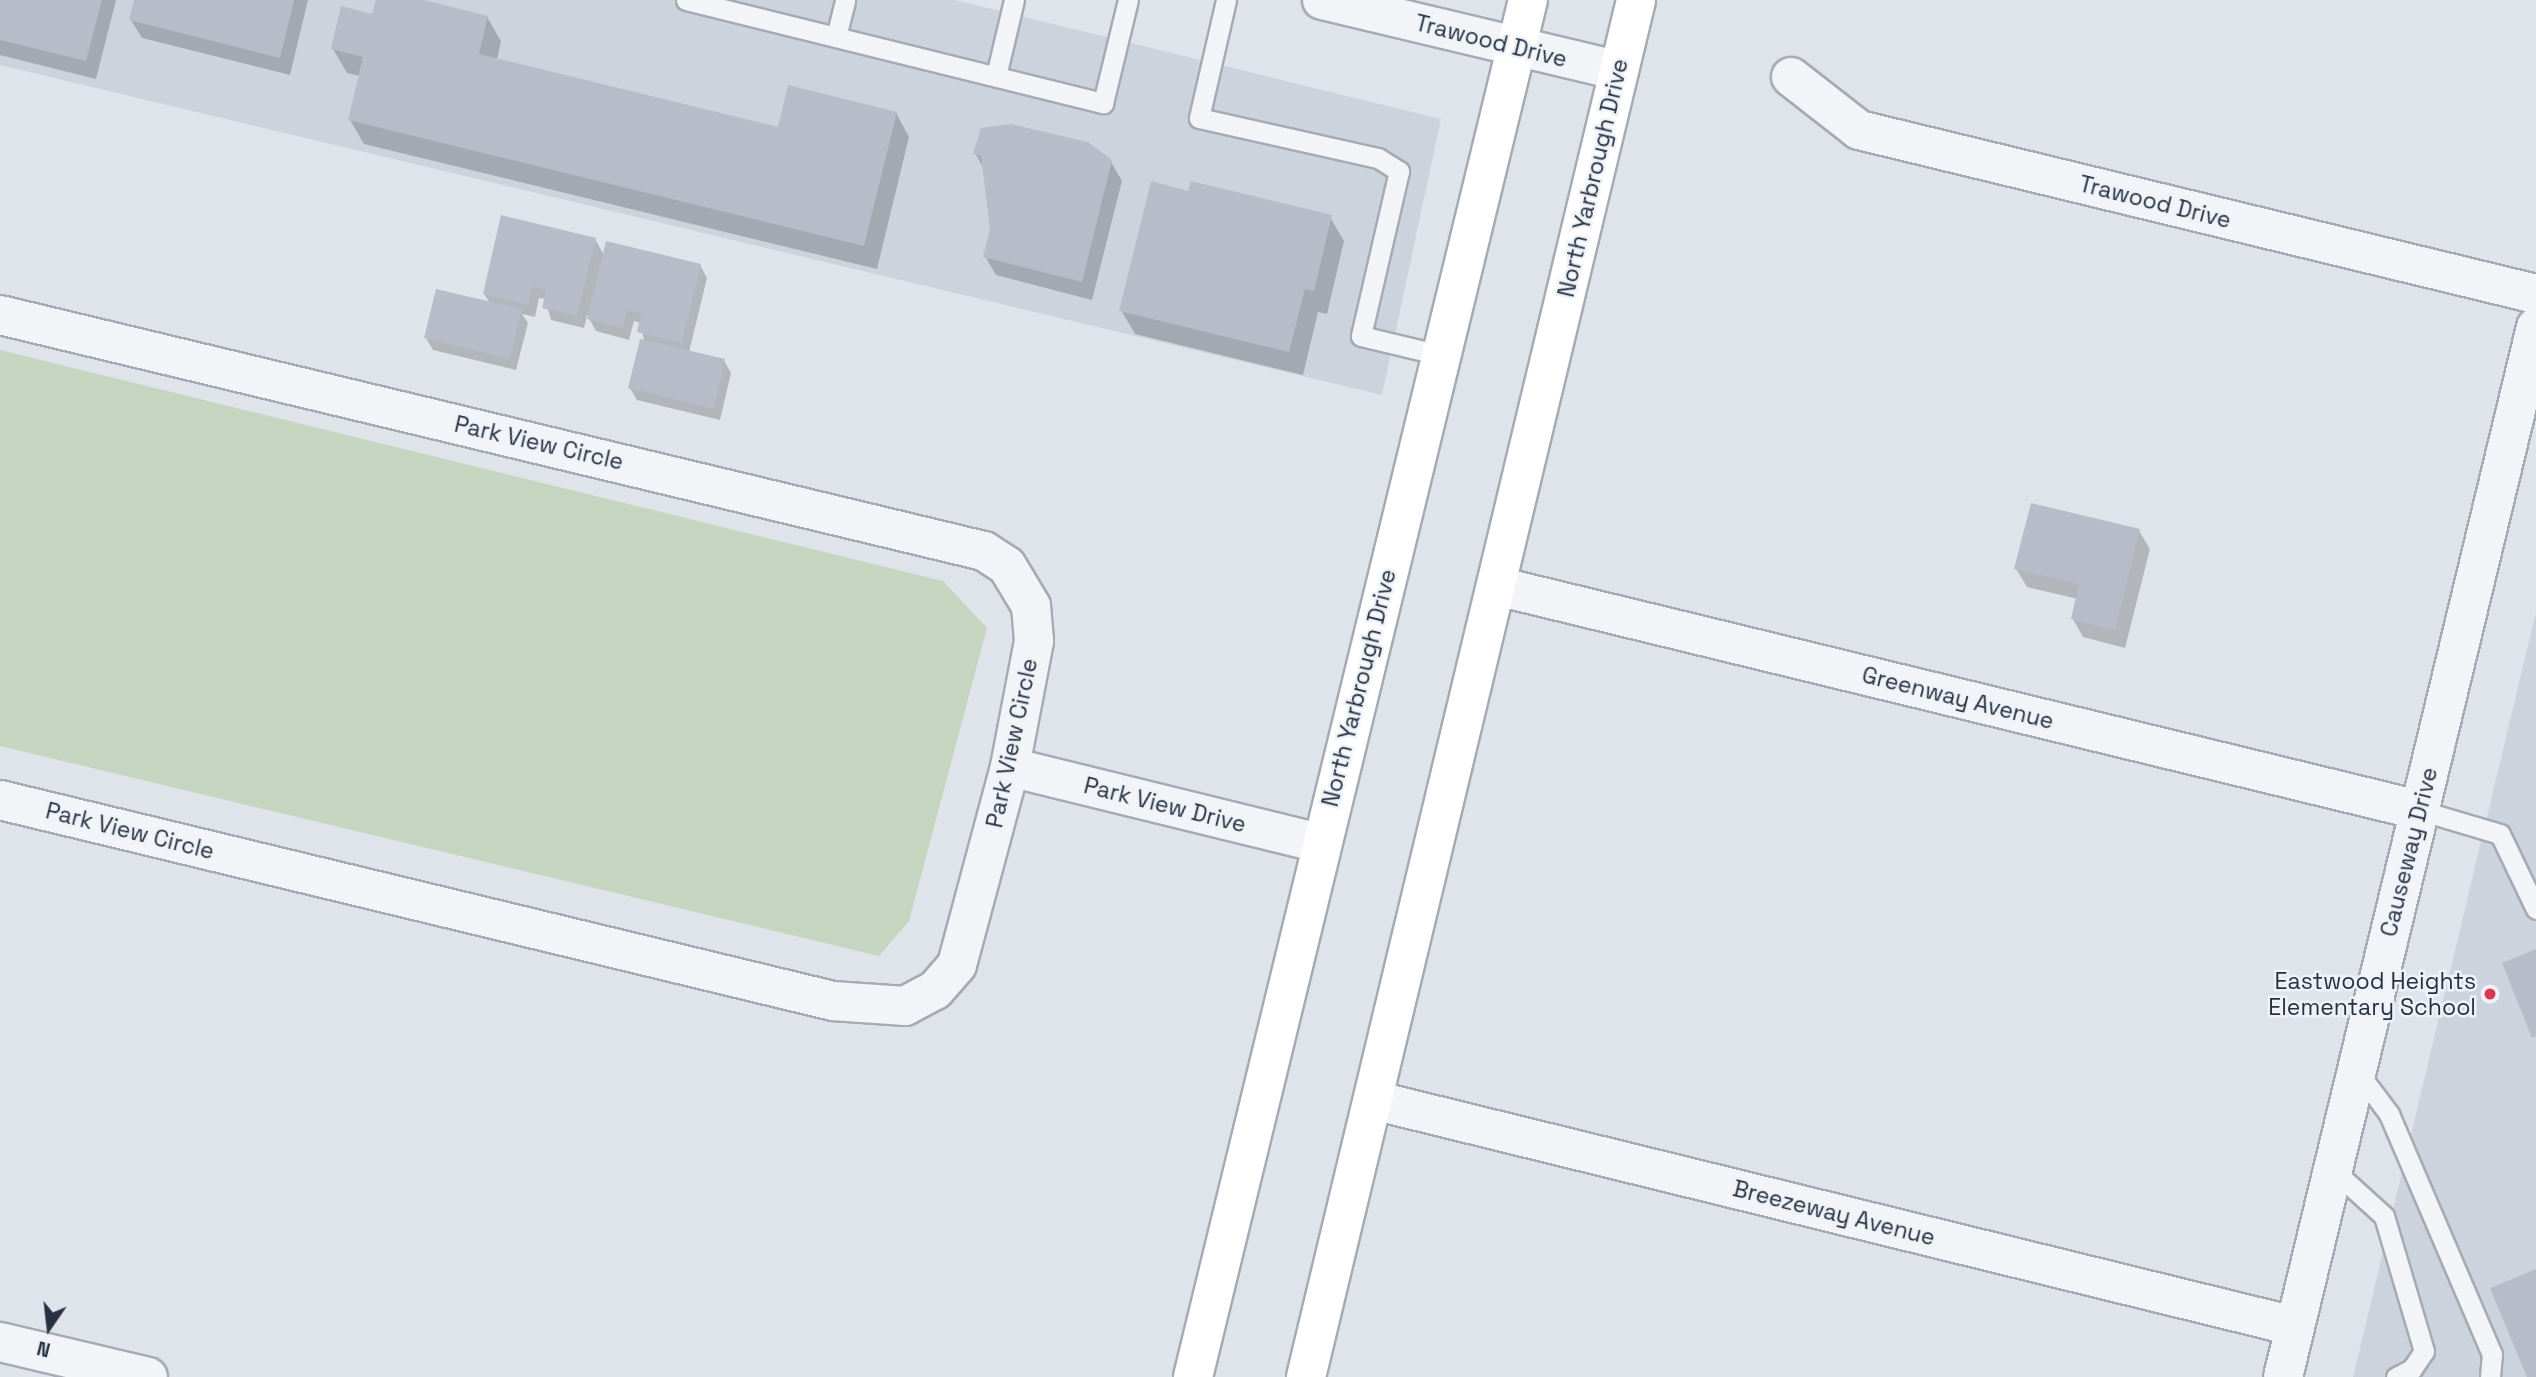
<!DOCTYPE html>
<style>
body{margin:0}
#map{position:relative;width:2536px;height:1377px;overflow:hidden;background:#dfe4ea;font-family:"Space Grotesk",sans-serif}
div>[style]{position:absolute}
.built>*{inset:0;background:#cdd3dc}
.green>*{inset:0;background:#c5d5c0}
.shadow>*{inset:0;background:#0003}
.building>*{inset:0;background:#b6bdc8}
.roads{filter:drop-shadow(2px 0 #a4abb5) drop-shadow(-2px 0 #a4abb5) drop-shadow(0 2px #a4abb5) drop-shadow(0 -2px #a4abb5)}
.service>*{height:19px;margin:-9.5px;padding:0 9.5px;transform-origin:9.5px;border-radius:9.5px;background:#f3f4f8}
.minor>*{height:38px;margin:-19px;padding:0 19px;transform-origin:19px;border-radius:19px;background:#f3f4f8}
.tertiary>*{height:38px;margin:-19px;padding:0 19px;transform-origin:19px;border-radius:19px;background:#f3f4f8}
.primary>*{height:38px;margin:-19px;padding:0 19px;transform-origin:19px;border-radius:19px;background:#fff}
.dots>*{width:19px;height:19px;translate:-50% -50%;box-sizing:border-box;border:4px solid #eff3f7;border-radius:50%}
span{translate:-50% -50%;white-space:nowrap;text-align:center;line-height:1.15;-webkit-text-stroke:5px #eff3f7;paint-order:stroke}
.street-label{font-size:23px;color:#273143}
.poi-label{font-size:23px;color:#273143}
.right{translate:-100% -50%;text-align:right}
.north{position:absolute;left:14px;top:1293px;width:70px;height:70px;-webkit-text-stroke:5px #eff3f7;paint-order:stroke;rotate:194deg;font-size:19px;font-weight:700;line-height:28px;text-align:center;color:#273143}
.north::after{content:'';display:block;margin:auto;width:24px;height:32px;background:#273143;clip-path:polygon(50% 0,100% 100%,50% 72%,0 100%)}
</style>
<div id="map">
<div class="built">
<i style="clip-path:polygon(0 0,955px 0,1441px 119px,1382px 395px,0 65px)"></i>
<i style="clip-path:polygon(2536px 612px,2536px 1377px,2353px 1377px)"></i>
</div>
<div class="green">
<i style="clip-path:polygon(0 350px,943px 581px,987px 628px,909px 921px,879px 956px,0 746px)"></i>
</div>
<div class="shadow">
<i style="clip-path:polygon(0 0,116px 0,96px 79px,0 55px)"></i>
<i style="clip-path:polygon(136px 0,308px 0,290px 75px,142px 38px,131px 20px)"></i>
<i style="clip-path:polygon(377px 0,417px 0,487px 17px,501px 41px,497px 60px,779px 129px,896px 113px,909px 137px,877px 269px,364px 144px,350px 120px,360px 76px,347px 73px,333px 49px,373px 16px)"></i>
<i style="clip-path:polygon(975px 153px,1111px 162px,1122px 181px,1092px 300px,996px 275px,985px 256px,992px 230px,984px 169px)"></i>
<i style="clip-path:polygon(1189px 193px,1330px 217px,1344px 241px,1327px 314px,1318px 312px,1303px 375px,1135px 334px,1121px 310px)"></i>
<i style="clip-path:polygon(595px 239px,604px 255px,700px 265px,707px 278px,689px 352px,724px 361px,731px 373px,720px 420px,637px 400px,630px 388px,644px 341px,641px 323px,634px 321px,629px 340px,596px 331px,587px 315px,584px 328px,551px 320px,545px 299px,539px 298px,535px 317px,522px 314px,528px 323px,516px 370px,433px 350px,426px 338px,490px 303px,484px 294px)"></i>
<i style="clip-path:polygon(2139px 531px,2150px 549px,2125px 648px,2083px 637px,2073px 619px,2078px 599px,2027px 587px,2016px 569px)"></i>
</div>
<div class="building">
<i style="clip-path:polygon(0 0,102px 0,86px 61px,0 40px)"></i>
<i style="clip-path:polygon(134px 0,294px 0,280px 58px,129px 20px)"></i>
<i style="clip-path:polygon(376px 0,424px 0,488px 16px,479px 54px,778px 127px,788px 85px,897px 112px,864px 246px,348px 120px,363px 57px,331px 49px,341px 6px,372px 14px)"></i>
<i style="clip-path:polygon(1011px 124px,1088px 142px,1112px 160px,1082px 282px,983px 257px,990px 230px,981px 156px,973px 154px,981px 128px)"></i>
<i style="clip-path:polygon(1151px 181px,1188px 191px,1191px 181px,1332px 215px,1314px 291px,1305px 289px,1289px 352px,1119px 311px)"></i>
<i style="clip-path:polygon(501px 215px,596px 238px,577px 316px,542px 308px,546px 290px,532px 286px,528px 305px,483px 294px)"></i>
<i style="clip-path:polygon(606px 241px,701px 264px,682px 343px,637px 332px,641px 313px,627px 310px,623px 328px,587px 319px)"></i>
<i style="clip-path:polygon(436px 289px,522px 309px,510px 359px,424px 338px)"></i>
<i style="clip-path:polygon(640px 339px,725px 359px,714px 409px,628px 388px)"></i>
<i style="clip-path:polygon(2031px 503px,2140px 529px,2115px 630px,2071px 619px,2079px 584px,2014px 569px)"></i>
<i style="clip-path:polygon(2536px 949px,2536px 1036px,2532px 1038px,2502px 963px)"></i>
<i style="clip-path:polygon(2536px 1269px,2536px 1377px,2527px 1377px,2490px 1288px)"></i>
</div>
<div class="roads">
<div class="service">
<i style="left:686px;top:0;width:430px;rotate:13.9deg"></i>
<i style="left:1103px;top:103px;width:106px;rotate:-76.4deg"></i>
<i style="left:1226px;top:0;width:121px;rotate:102.9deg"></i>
<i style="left:1199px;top:118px;width:183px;rotate:12.6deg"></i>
<i style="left:1378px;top:158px;width:25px;rotate:32deg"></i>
<i style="left:1399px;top:171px;width:169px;rotate:103deg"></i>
<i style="left:1361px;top:336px;width:82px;rotate:13.4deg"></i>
<i style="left:836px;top:37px;width:38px;rotate:-76deg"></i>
<i style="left:996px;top:76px;width:78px;rotate:-76.7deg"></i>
<i style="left:2419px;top:810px;width:84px;rotate:16.5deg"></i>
<i style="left:2500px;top:834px;width:83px;rotate:64.4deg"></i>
<i style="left:2357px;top:1071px;width:54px;rotate:53.3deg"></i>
<i style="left:2389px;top:1114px;width:261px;rotate:66.8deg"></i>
<i style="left:2492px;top:1354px;width:23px;rotate:95deg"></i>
<i style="left:2332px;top:1169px;width:70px;rotate:42.1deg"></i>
<i style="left:2384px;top:1216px;width:141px;rotate:73.5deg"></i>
<i style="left:2424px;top:1351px;width:22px;rotate:124deg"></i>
<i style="left:2412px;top:1369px;width:18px;rotate:153deg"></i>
</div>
<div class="minor">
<i style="left:1791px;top:77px;width:86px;rotate:37.9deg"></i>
<i style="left:1859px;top:130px;width:697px;rotate:13.62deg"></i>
<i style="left:0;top:315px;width:1012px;rotate:13.49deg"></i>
<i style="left:984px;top:551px;width:27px;rotate:33deg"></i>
<i style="left:1007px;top:566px;width:47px;rotate:59deg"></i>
<i style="left:1031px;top:606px;width:35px;rotate:85deg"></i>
<i style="left:1034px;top:641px;width:128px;rotate:100.8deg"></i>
<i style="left:1010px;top:767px;width:205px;rotate:105deg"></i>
<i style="left:957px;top:965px;width:33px;rotate:131deg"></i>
<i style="left:935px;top:990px;width:34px;rotate:152deg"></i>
<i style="left:905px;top:1006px;width:72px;rotate:-176deg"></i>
<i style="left:833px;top:1001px;width:857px;rotate:-166.43deg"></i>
<i style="left:1497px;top:586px;width:949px;rotate:13.66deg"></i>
<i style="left:1010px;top:767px;width:319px;rotate:13.8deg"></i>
<i style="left:1373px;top:1100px;width:948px;rotate:13.79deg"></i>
<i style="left:2283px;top:1377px;width:1080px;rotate:-76.45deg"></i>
</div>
<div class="tertiary">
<i style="left:1322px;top:0;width:305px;rotate:13.4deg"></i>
<i style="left:0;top:1342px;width:152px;rotate:13.3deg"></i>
</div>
<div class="primary">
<i style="left:1193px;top:1377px;width:1417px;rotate:-76.33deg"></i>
<i style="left:1306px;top:1377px;width:1416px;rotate:-76.52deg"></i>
</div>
</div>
<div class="dots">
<i style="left:2490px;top:994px;background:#db3953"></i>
</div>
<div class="street-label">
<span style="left:1491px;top:41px;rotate:14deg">Trawood Drive</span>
<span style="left:1593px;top:178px;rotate:-77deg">North Yarbrough Drive</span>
<span style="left:2155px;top:202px;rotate:14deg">Trawood Drive</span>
<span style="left:539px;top:443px;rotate:13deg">Park View Circle</span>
<span style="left:1359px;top:688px;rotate:-76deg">North Yarbrough Drive</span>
<span style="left:1958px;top:698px;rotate:14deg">Greenway Avenue</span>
<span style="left:1012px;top:743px;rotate:-78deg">Park View Circle</span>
<span style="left:1165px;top:805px;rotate:14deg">Park View Drive</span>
<span style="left:130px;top:831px;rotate:14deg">Park View Circle</span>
<span style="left:2409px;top:852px;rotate:-76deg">Causeway Drive</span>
<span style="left:1834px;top:1213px;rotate:14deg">Breezeway Avenue</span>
</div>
<div class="poi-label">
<span class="right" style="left:2476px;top:994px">Eastwood Heights<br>Elementary School</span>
</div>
<div class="north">N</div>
</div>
